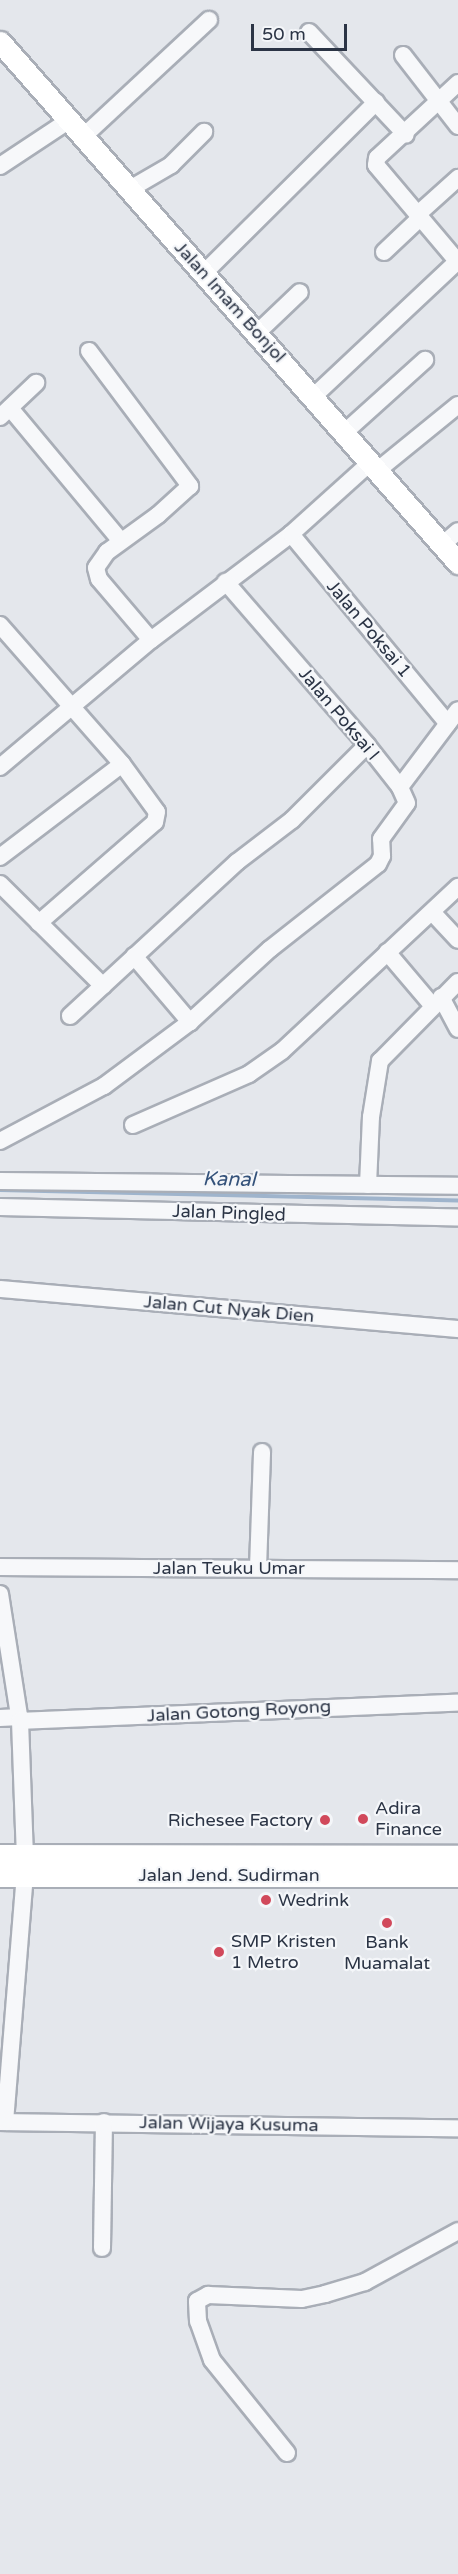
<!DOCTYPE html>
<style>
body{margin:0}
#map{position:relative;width:458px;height:2574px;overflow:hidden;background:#e4e7ec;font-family:"Varela Round",sans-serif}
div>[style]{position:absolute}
.stream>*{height:4px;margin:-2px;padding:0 2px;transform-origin:2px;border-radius:2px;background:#9fb4cc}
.roads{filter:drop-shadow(2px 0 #a9aeb7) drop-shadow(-2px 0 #a9aeb7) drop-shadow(0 2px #a9aeb7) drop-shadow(0 -2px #a9aeb7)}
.minor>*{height:16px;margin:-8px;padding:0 8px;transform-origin:8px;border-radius:8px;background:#f7f8fa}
.major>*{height:21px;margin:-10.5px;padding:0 10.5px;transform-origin:10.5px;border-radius:10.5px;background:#fff}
.highway>*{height:24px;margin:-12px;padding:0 12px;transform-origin:12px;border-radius:12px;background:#fff}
.dots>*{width:16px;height:16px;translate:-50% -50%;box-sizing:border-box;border:3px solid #f4f6f9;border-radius:50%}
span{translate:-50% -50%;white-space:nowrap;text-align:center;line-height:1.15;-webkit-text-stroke:4.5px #f4f6f9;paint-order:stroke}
.street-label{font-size:18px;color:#2b3445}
.poi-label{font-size:18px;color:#2b3445}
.left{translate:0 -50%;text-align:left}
.right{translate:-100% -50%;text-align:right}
.water-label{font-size:20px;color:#34527a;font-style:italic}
.scale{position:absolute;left:251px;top:24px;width:96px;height:27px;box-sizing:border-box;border:3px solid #2b3445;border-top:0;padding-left:8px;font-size:18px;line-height:21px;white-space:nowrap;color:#2b3445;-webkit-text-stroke:4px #f4f6f9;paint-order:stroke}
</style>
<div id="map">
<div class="stream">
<i style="left:0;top:1190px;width:458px;rotate:1.3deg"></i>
</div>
<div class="roads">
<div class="minor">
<i style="left:309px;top:32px;width:141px;rotate:46.7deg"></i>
<i style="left:403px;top:55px;width:90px;rotate:52.2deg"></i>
<i style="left:458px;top:83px;width:110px;rotate:137.2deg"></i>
<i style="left:377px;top:158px;width:7px;rotate:98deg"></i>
<i style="left:376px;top:165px;width:127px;rotate:49.8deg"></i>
<i style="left:83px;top:137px;width:172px;rotate:-42.9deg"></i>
<i style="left:0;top:166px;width:82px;rotate:-33.5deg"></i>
<i style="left:130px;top:189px;width:48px;rotate:-30.3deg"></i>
<i style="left:171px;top:165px;width:47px;rotate:-45deg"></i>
<i style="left:418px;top:214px;width:54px;rotate:-42deg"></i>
<i style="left:384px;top:252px;width:50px;rotate:-43.4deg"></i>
<i style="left:203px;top:274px;width:244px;rotate:-44.8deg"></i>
<i style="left:257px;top:333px;width:59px;rotate:-43.6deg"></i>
<i style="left:89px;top:351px;width:169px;rotate:53.2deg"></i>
<i style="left:190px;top:486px;width:43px;rotate:137.8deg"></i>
<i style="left:158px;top:515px;width:63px;rotate:144deg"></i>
<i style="left:107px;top:552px;width:19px;rotate:125deg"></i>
<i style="left:96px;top:568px;width:11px;rotate:75deg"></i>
<i style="left:99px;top:579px;width:80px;rotate:49.6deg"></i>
<i style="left:314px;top:396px;width:197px;rotate:-43.2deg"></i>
<i style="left:10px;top:408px;width:173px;rotate:50.2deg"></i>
<i style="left:0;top:417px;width:50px;rotate:-43.4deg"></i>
<i style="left:345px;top:432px;width:108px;rotate:-42deg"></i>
<i style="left:378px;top:470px;width:103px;rotate:-39.1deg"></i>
<i style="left:291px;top:534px;width:246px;rotate:50.4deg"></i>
<i style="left:442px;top:545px;width:21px;rotate:-41deg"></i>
<i style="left:0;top:625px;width:185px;rotate:48.7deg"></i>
<i style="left:122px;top:764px;width:59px;rotate:53.9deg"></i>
<i style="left:157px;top:812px;width:10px;rotate:101deg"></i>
<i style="left:155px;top:822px;width:154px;rotate:139deg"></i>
<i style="left:0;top:767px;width:197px;rotate:-40.1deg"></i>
<i style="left:151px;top:640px;width:176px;rotate:-37.1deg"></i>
<i style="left:291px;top:534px;width:108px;rotate:-42deg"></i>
<i style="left:400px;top:787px;width:96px;rotate:-53deg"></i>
<i style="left:0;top:857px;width:153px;rotate:-37.3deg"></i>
<i style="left:0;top:884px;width:145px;rotate:44.7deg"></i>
<i style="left:432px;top:912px;width:38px;rotate:47deg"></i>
<i style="left:387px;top:952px;width:70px;rotate:49.7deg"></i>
<i style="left:134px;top:956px;width:87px;rotate:49.7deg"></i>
<i style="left:441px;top:997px;width:36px;rotate:62deg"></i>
<i style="left:70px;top:1016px;width:227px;rotate:-42.7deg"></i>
<i style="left:237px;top:862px;width:69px;rotate:-37.4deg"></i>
<i style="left:292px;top:820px;width:106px;rotate:-45deg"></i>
<i style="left:133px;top:1125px;width:127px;rotate:-23.7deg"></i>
<i style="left:249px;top:1074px;width:40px;rotate:-34.9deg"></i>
<i style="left:282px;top:1051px;width:241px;rotate:-43deg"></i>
<i style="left:0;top:1141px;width:118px;rotate:-27.9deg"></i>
<i style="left:104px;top:1086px;width:107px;rotate:-36.7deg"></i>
<i style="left:190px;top:1022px;width:108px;rotate:-42.4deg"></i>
<i style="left:270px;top:949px;width:137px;rotate:-38.2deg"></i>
<i style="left:378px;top:864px;width:9px;rotate:-63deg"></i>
<i style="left:382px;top:856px;width:17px;rotate:-93deg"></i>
<i style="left:381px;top:839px;width:44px;rotate:-54.2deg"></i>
<i style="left:407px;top:803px;width:17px;rotate:-114deg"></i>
<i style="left:400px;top:787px;width:53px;rotate:-128.2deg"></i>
<i style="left:367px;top:745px;width:216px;rotate:-130.9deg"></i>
<i style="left:0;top:1181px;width:458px;rotate:0.6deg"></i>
<i style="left:368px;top:1185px;width:68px;rotate:-87.5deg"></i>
<i style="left:371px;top:1117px;width:57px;rotate:-80.9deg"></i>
<i style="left:380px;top:1061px;width:111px;rotate:-45.4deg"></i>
<i style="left:0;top:1207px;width:458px;rotate:1.3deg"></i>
<i style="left:0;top:1289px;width:460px;rotate:5deg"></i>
<i style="left:0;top:1567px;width:458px;rotate:0.4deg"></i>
<i style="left:258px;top:1568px;width:116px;rotate:-88deg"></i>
<i style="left:0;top:1594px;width:129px;rotate:81.1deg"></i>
<i style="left:20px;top:1721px;width:136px;rotate:87.9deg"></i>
<i style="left:0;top:1718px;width:20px;rotate:-3deg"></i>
<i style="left:20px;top:1721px;width:438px;rotate:-2.4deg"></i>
<i style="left:0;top:2122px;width:458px;rotate:0.8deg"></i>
<i style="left:5px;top:2122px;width:248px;rotate:-85.4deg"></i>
<i style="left:102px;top:2248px;width:126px;rotate:-89.1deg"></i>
<i style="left:287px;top:2453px;width:119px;rotate:-128.9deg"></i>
<i style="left:212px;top:2360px;width:41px;rotate:-109.7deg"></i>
<i style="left:198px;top:2321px;width:20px;rotate:-93deg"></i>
<i style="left:197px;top:2301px;width:13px;rotate:-29deg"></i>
<i style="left:208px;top:2295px;width:94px;rotate:2.4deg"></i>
<i style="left:302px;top:2299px;width:24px;rotate:-12deg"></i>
<i style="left:325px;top:2294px;width:42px;rotate:-16.7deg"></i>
<i style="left:365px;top:2282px;width:106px;rotate:-28.7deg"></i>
</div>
<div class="major">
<i style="left:0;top:42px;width:694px;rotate:48.68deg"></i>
</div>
<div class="highway">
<i style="left:0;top:1857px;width:458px;rotate:0.1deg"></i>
<i style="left:0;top:1875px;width:458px"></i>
</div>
</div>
<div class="dots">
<i style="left:363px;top:1819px;background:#d1495b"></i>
<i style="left:325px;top:1820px;background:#d1495b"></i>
<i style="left:266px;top:1900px;background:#d1495b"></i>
<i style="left:387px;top:1923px;background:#d1495b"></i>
<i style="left:219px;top:1952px;background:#d1495b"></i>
</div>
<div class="street-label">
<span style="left:230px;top:302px;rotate:48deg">Jalan Imam Bonjol</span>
<span style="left:369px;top:629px;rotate:50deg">Jalan Poksai 1</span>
<span style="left:339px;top:714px;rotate:50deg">Jalan Poksai I</span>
<span style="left:229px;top:1213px;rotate:2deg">Jalan Pingled</span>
<span style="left:229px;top:1309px;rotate:5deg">Jalan Cut Nyak Dien</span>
<span style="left:229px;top:1568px">Jalan Teuku Umar</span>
<span style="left:239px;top:1711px;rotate:-3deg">Jalan Gotong Royong</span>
<span style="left:229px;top:1875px">Jalan Jend. Sudirman</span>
<span style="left:229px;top:2124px;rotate:1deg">Jalan Wijaya Kusuma</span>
</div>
<div class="poi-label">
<span class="left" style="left:375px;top:1819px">Adira<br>Finance</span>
<span class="right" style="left:313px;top:1820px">Richesee Factory</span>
<span class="left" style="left:278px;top:1900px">Wedrink</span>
<span class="left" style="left:231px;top:1952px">SMP Kristen<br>1 Metro</span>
<span style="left:387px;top:1953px">Bank<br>Muamalat</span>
</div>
<div class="water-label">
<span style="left:229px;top:1180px;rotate:1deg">Kanal</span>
</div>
<div class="scale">50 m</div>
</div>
